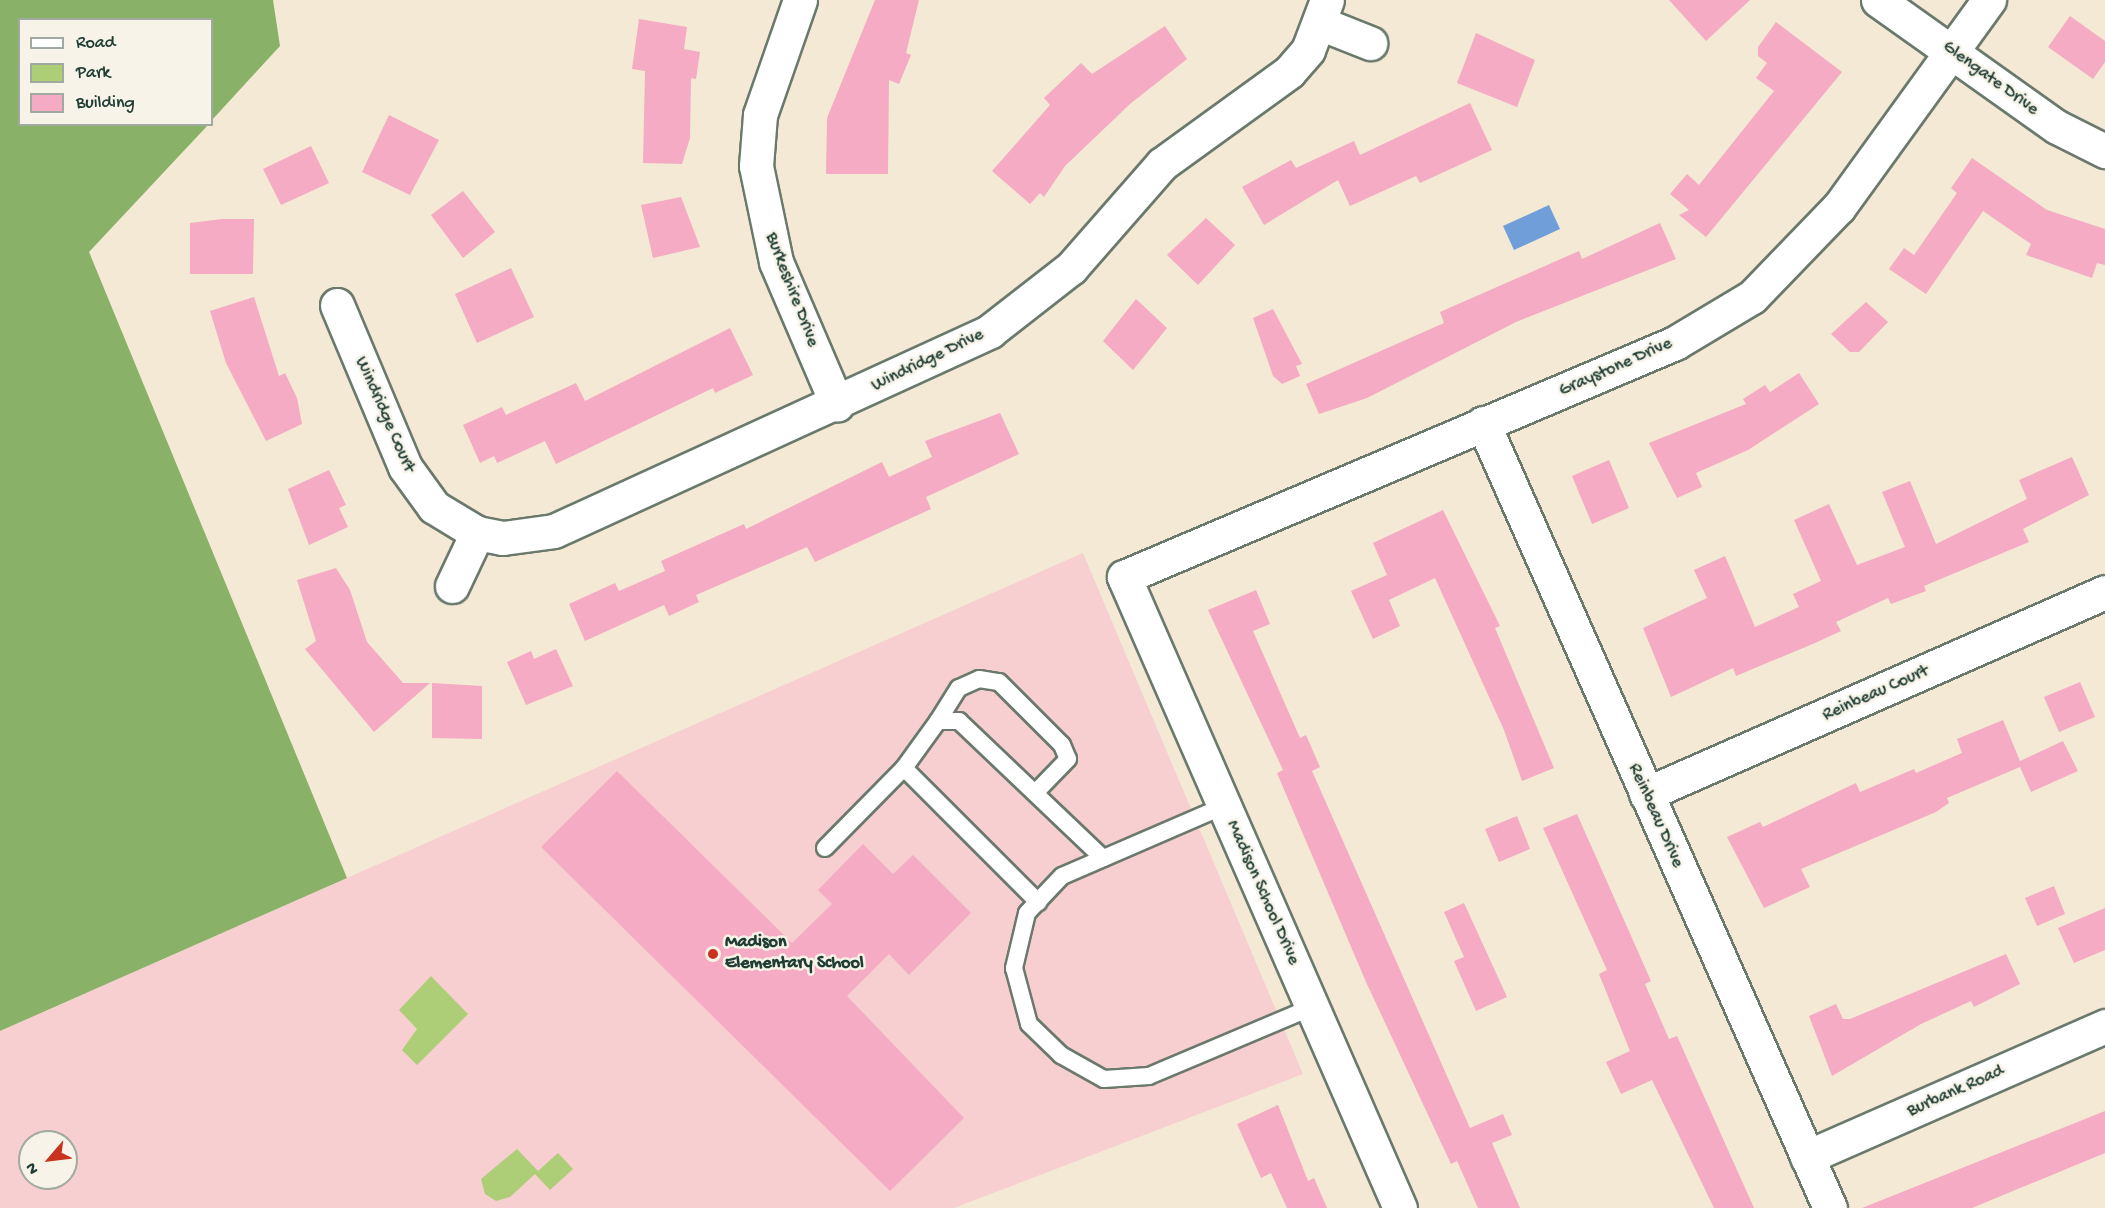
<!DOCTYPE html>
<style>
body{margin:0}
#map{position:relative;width:2105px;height:1208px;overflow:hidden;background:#f4e9d5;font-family:"Gochi Hand",sans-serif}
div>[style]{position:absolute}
.built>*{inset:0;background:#f7cfd0}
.green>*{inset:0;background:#adce77}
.forest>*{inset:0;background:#8ab168}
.water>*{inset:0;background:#709ed8}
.building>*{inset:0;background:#f4abc3}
.roads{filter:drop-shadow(2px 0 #6a796c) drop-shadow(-2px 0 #6a796c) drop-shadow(0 2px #6a796c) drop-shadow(0 -2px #6a796c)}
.lane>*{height:16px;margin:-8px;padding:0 8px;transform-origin:8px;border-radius:8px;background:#fff}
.street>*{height:33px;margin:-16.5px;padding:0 16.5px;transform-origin:16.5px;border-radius:16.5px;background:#fff}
.dots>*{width:16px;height:16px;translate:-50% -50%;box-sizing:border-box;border:3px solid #f7f3e8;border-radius:50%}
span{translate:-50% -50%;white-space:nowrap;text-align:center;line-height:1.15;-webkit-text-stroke:5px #f7f3e8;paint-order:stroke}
.street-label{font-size:18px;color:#1f3d34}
.poi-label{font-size:18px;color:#1f3d34;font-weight:700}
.left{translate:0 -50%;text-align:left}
.legend{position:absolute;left:18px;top:18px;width:195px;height:108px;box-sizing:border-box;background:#f7f3e8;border:2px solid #a1aaa0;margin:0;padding:8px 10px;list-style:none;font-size:18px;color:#1f3d34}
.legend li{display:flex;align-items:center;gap:12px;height:30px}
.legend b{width:30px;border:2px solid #a1aaa0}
.north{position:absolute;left:18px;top:1130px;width:60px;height:60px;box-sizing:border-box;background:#f7f3e8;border:2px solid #a1aaa0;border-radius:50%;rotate:242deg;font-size:16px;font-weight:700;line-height:24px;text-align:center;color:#1f3d34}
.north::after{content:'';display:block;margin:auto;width:21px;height:27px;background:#c8321e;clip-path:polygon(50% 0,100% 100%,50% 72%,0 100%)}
</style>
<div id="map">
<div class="built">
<i style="clip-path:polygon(evenodd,1083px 553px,1303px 1074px,954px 1208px,0 1208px,0 1031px,1083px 553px,30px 1142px,66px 1142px,66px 1178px,30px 1178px,30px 1142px)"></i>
</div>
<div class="green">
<i style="clip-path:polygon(431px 976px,468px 1014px,417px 1065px,402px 1050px,417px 1029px,399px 1010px)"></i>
<i style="clip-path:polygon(517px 1149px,538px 1171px,558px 1153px,573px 1169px,550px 1190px,535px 1174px,510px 1197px,496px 1201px,485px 1194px,481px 1179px)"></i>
</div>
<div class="forest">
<i style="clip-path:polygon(0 0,273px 0,280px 46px,212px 120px,212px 20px,20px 20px,20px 124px,208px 125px,89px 252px,347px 878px,0 1031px)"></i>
</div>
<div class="water">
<i style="clip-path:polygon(1549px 205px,1560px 229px,1514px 250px,1503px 226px)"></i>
</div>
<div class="building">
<i style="clip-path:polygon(875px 0,919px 0,906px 53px,911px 55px,899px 84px,889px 80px,888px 174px,826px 174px,827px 118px)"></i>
<i style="clip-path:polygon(1669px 0,1750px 0,1706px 41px)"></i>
<i style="clip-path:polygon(2070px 16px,2105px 41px,2105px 62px,2093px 79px,2048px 47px)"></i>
<i style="clip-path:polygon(639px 19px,687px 27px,684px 49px,700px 52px,696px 79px,691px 78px,690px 138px,682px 164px,643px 163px,645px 71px,632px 69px)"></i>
<i style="clip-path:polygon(1776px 22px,1842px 72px,1706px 237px,1679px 215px,1689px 210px,1670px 194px,1687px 174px,1699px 185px,1774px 91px,1756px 78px,1767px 63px,1758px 56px,1758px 47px)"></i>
<i style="clip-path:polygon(1165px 26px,1187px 59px,1130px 104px,1065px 166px,1044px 197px,1040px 193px,1030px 204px,992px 171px,1050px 105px,1044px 98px,1081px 63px,1092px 74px)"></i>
<i style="clip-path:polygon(1476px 33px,1535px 60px,1517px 107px,1457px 83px)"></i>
<i style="clip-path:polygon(1470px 103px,1492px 150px,1420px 183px,1416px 176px,1350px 206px,1338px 180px,1264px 225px,1242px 187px,1291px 160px,1296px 168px,1354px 141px,1360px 155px)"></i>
<i style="clip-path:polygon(389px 115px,439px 140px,410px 195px,362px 172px)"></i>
<i style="clip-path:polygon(311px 146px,329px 183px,281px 205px,263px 169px)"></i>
<i style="clip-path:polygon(1972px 158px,2047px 210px,2105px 229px,2105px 265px,2097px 263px,2092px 278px,2026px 255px,2031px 244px,1983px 211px,1926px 294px,1889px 269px,1904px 248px,1914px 255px,1957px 193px,1951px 188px)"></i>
<i style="clip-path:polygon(463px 191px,495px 232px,463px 258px,431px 215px)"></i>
<i style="clip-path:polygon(681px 197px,700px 247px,653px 258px,641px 205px)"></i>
<i style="clip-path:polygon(1206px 218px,1235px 245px,1198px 285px,1167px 255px)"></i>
<i style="clip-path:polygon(222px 219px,254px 219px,253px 274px,190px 274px,190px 223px)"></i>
<i style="clip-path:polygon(1660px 223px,1676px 259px,1516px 322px,1367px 398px,1319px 414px,1306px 384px,1444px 323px,1440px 312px,1579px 251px,1582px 259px)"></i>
<i style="clip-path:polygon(511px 268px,534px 317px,477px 343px,455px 294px)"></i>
<i style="clip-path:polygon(254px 297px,279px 376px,285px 373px,297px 398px,302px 424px,266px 441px,226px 363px,210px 311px)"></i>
<i style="clip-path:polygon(1136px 299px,1167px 328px,1133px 370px,1103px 341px)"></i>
<i style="clip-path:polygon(1866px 302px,1888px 322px,1859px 352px,1850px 352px,1831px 334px)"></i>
<i style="clip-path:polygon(1273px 309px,1302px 364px,1296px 366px,1300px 376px,1282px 384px,1273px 376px,1253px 318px)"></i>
<i style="clip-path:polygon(730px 328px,753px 375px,715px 393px,713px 388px,556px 464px,545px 441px,497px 463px,494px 456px,480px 463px,463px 425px,502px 407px,506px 415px,576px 383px,585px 401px)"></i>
<i style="clip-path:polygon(1799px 373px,1819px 404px,1748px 450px,1696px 473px,1702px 487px,1677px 498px,1649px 443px,1746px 404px,1743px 399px,1765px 385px,1770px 392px)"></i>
<i style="clip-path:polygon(1000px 413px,1019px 454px,926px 497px,931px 509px,815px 562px,807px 547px,696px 595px,699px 602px,669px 616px,664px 605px,585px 641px,569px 604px,615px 583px,619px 591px,665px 571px,661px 561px,744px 524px,746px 529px,882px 462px,889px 477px,932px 457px,925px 441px)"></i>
<i style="clip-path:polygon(2072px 457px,2089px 495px,2023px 529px,2029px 542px,1924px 586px,1926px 591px,1891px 604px,1888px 598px,1836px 622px,1841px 631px,1815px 643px,1736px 676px,1733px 668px,1671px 697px,1643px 628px,1707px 598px,1694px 570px,1725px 556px,1755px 627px,1799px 607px,1793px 594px,1821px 581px,1794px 520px,1829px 504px,1857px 565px,1905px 547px,1882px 492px,1910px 481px,1936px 544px,2027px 499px,2019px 480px)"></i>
<i style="clip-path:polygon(1609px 460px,1629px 508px,1592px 524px,1572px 476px)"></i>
<i style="clip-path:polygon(329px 470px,346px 505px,339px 508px,348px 527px,309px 545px,288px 489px)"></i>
<i style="clip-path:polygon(1443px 510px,1500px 626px,1495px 628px,1554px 768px,1522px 781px,1504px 730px,1435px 578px,1389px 600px,1400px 626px,1373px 639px,1351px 591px,1387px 575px,1373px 543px)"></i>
<i style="clip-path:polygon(336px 568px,350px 590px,367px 642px,403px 683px,430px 683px,374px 732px,305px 649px,316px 641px,297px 580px)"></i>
<i style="clip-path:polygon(1256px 590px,1270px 624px,1253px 631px,1300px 738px,1306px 735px,1320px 767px,1312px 771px,1470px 1128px,1503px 1114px,1512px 1135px,1492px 1143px,1520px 1208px,1478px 1208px,1457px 1161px,1451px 1164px,1366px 982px,1277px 773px,1283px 770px,1208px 610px)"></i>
<i style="clip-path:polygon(556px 649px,573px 686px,526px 705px,507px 662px,531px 651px,534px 659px)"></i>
<i style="clip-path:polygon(2080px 682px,2095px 717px,2059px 732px,2044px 697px)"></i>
<i style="clip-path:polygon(432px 683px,482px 686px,482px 739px,432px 738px)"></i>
<i style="clip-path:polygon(2003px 720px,2020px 761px,2063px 741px,2078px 771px,2031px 792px,2020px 767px,1947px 798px,1949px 803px,1936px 812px,1801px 869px,1810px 887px,1764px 908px,1727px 837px,1760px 822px,1763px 827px,1856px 783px,1860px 792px,1914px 769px,1916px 773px,1962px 753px,1957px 739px)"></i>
<i style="clip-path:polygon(617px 771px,792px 943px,832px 904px,818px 890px,863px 844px,893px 874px,913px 855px,971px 913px,909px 975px,889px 954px,847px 996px,964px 1118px,890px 1191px,541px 847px)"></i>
<i style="clip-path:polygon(1577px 814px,1651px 981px,1645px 984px,1669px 1039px,1677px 1036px,1754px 1208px,1714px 1208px,1652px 1080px,1621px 1094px,1606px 1062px,1630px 1051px,1599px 974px,1607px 970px,1543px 828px)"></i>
<i style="clip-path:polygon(1517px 816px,1530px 849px,1499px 862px,1485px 829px)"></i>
<i style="clip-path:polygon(2054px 886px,2065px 914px,2037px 926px,2025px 898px)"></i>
<i style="clip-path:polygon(1464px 903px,1507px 997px,1476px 1011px,1454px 961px,1464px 957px,1444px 912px)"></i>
<i style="clip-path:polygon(2105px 908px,2105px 950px,2074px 963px,2058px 928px)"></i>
<i style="clip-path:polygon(2006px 954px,2020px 984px,1974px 1007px,1971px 1001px,1921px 1024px,1832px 1076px,1809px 1016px,1836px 1004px,1843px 1019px,1850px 1019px)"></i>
<i style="clip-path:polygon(1278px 1105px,1308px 1181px,1314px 1178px,1327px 1208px,1287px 1208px,1271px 1173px,1261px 1178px,1237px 1124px)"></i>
<i style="clip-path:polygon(2105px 1111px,2105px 1153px,1972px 1208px,1862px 1208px)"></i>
</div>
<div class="roads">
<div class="lane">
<i style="left:938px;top:721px;width:39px;rotate:-58deg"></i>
<i style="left:959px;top:688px;width:22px;rotate:-24deg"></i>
<i style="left:979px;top:679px;width:20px;rotate:9deg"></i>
<i style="left:999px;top:682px;width:89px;rotate:45deg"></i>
<i style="left:1062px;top:745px;width:15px;rotate:67deg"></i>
<i style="left:1068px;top:759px;width:47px;rotate:134.1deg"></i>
<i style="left:904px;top:768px;width:58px;rotate:-54.1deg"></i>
<i style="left:938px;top:721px;width:21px"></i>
<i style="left:959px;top:721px;width:199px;rotate:43.6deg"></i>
<i style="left:1224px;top:806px;width:176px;rotate:156.6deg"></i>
<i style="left:1062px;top:876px;width:51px;rotate:133.4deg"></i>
<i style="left:1027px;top:913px;width:57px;rotate:103.3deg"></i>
<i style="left:1014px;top:968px;width:58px;rotate:75deg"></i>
<i style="left:1029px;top:1024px;width:45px;rotate:44.1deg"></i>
<i style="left:1061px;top:1055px;width:49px;rotate:29.2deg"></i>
<i style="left:1104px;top:1079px;width:45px;rotate:-3.8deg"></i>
<i style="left:1149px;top:1076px;width:177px;rotate:-22.9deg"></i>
<i style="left:825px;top:848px;width:112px;rotate:-45.4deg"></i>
<i style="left:904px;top:768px;width:190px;rotate:45deg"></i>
</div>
<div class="street">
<i style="left:800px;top:0;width:122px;rotate:109.2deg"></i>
<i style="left:760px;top:115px;width:51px;rotate:94.5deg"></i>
<i style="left:756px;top:166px;width:98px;rotate:78.2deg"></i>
<i style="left:776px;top:262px;width:155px;rotate:66.8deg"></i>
<i style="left:1878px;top:0;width:219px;rotate:35.4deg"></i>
<i style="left:2057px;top:127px;width:54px;rotate:26.6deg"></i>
<i style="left:1322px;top:24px;width:52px;rotate:21.6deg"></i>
<i style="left:337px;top:305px;width:176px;rotate:67.2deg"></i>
<i style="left:405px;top:467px;width:49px;rotate:54.1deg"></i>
<i style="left:434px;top:507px;width:50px;rotate:31.2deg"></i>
<i style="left:477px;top:533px;width:26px;rotate:11deg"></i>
<i style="left:503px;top:538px;width:51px;rotate:-7.8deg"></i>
<i style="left:554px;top:531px;width:480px;rotate:-24.6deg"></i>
<i style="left:990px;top:331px;width:103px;rotate:-37.9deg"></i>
<i style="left:1071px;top:268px;width:138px;rotate:-48.8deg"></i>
<i style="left:1162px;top:164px;width:157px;rotate:-35.9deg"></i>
<i style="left:1289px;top:72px;width:29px;rotate:-49deg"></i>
<i style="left:1308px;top:50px;width:53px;rotate:-69.2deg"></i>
<i style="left:1483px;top:423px;width:858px;rotate:66.15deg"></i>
<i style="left:452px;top:586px;width:59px;rotate:-64.7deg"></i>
<i style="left:1646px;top:794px;width:501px;rotate:-23.75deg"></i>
<i style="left:1807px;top:1157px;width:326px;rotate:-23.7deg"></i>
<i style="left:1400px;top:1208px;width:689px;rotate:-113.62deg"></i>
<i style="left:1124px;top:577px;width:599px;rotate:-23.01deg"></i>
<i style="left:1675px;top:343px;width:90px;rotate:-30.9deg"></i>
<i style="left:1752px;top:297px;width:125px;rotate:-46deg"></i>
<i style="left:1839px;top:207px;width:256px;rotate:-54.1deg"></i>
</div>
</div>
<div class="dots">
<i style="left:713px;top:954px;background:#c8321e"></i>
</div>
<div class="street-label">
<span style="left:1990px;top:79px;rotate:36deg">Glengate Drive</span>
<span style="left:791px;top:290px;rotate:69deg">Burkeshire Drive</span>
<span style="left:928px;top:361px;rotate:-26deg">Windridge Drive</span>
<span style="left:1616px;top:368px;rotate:-24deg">Graystone Drive</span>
<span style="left:384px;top:415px;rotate:66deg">Windridge Court</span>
<span style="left:1876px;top:694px;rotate:-24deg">Reinbeau Court</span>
<span style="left:1655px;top:816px;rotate:66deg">Reinbeau Drive</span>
<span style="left:1262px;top:893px;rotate:66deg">Madison School Drive</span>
<span style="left:1956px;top:1092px;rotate:-24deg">Burbank Road</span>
</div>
<div class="poi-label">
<span class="left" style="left:725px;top:954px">Madison<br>Elementary School</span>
</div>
<ul class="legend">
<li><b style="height:8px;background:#fff"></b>Road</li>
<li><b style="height:16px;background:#adce77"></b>Park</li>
<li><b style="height:16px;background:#f4abc3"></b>Building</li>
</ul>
<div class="north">N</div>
</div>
